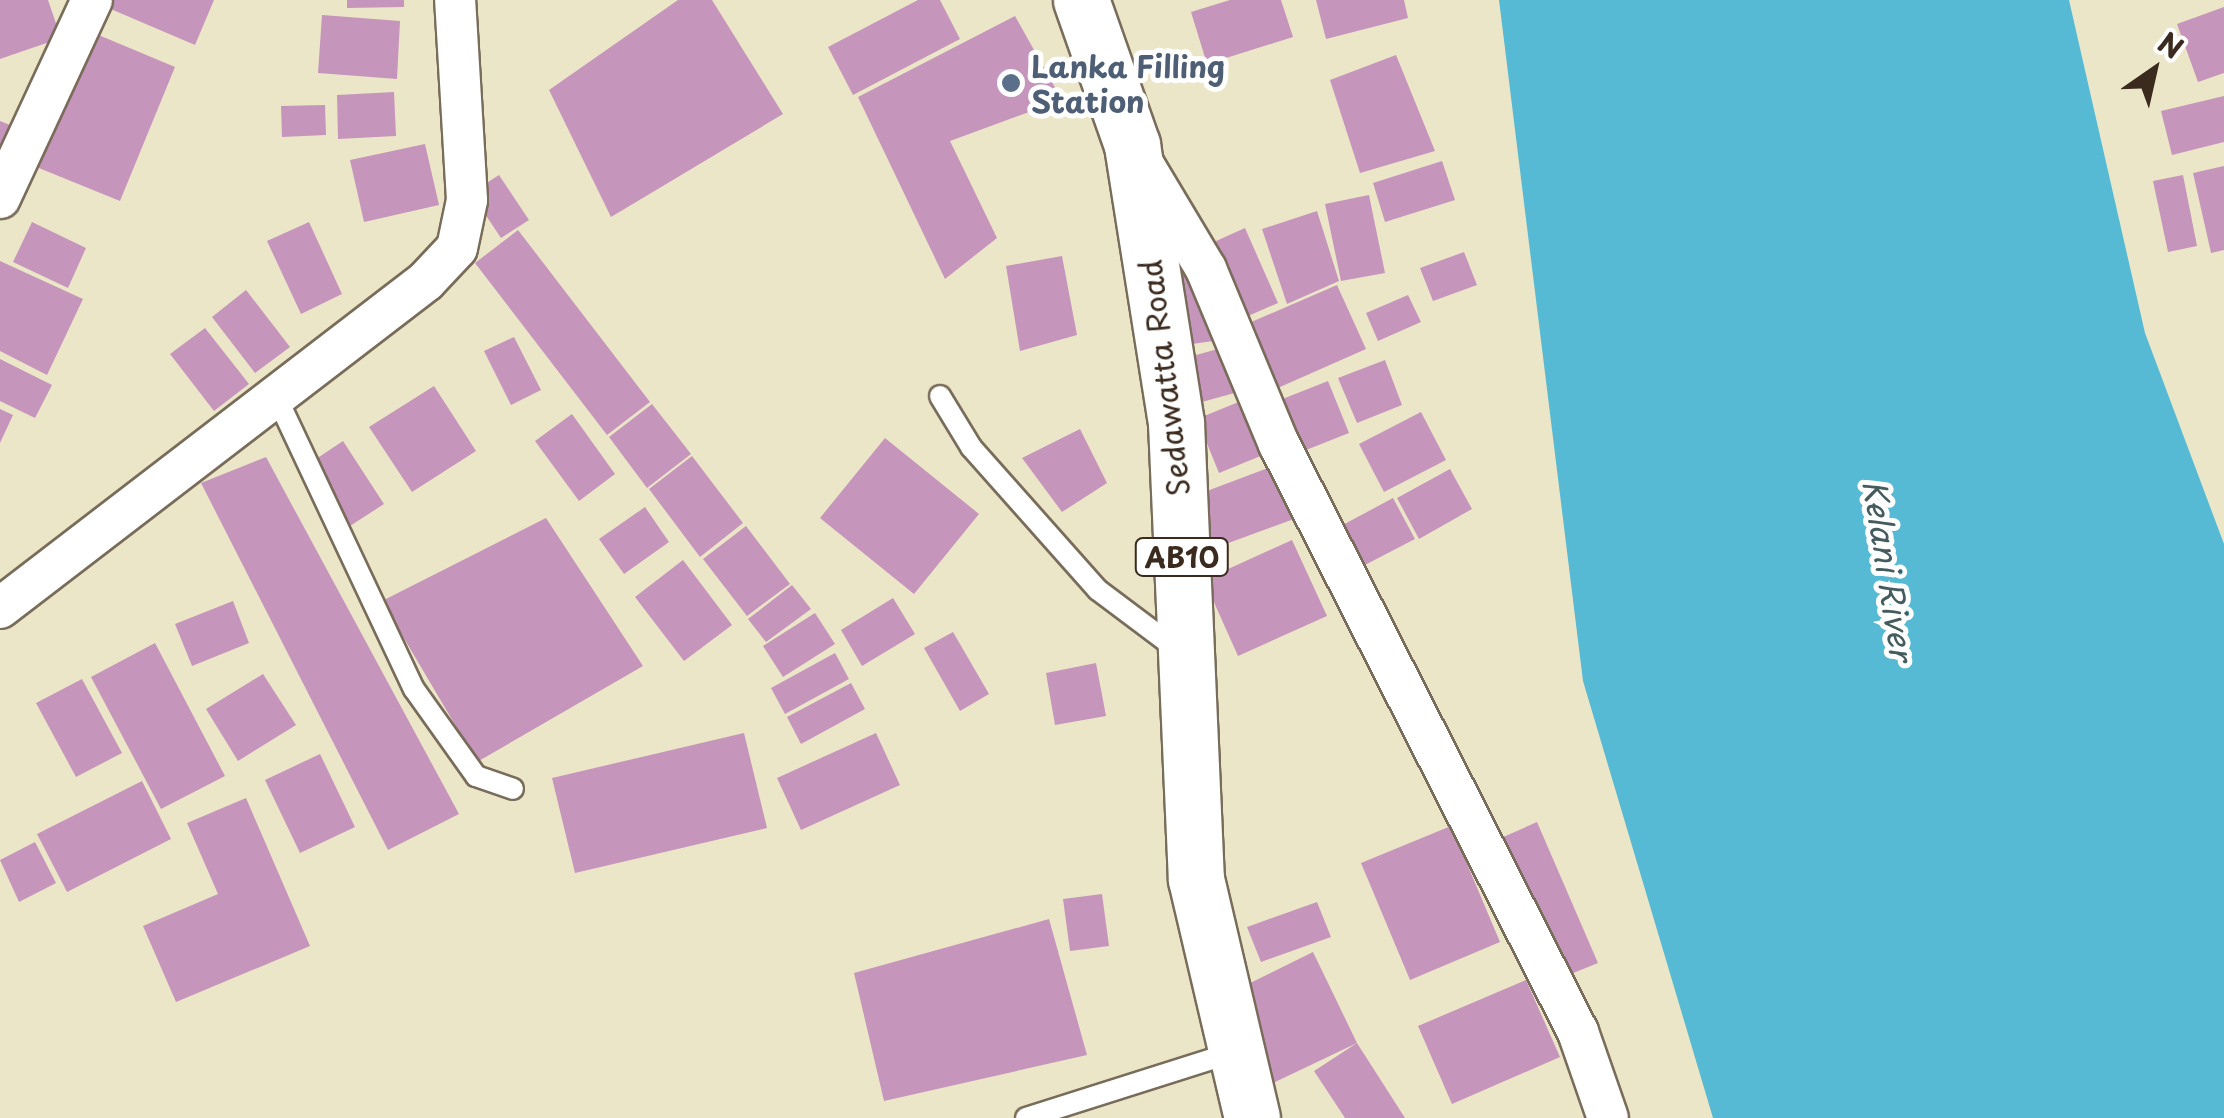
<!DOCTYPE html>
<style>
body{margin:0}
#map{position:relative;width:2224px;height:1118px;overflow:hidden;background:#ece6c8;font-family:"Playpen Sans",sans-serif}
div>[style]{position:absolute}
.water>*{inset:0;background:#56bad4}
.building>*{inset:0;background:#c695bc}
.roads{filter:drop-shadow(2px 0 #796c5a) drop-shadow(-2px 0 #796c5a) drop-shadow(0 2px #796c5a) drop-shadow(0 -2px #796c5a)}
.lane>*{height:20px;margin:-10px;padding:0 10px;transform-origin:10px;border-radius:10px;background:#fff}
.street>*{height:40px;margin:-20px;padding:0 20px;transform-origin:20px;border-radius:20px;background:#fff}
.primary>*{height:55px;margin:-27.5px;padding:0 27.5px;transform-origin:27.5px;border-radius:27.5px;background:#fff}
.dots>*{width:28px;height:28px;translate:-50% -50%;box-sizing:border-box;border:5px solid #fff;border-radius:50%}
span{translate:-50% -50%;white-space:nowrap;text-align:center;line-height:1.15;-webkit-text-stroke:10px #fff;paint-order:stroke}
.shield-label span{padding:2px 8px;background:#fff;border:2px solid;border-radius:8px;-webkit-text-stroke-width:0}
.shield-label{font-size:28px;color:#3b2a1e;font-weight:700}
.service-label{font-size:30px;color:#4e5e75;font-weight:700}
.left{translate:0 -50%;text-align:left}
.street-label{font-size:30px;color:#3b2a1e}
.water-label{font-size:32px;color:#445c5e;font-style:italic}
.north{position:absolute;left:2104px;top:20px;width:100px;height:100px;-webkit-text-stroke:8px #fff;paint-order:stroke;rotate:34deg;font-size:28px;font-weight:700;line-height:40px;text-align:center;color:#3b2a1e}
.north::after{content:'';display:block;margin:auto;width:35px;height:45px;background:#3b2a1e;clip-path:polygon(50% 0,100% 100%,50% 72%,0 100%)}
</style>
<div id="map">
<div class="water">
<i style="clip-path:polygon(1499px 0,2069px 0,2145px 333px,2224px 544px,2224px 1118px,1713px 1118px,1583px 681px)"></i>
</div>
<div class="building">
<i style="clip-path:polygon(0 0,48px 0,61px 38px,0 59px)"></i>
<i style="clip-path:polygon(109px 0,214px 0,195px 45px,106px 7px)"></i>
<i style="clip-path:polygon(347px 0,404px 0,404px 7px,347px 8px)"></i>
<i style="clip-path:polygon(678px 0,712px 0,783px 114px,611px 217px,549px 90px)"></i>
<i style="clip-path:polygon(918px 0,940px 0,960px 39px,853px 95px,828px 47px)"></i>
<i style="clip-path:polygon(1230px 0,1281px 0,1293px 37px,1207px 64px,1191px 12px)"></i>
<i style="clip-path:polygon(1316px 0,1404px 0,1408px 18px,1326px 39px)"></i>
<i style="clip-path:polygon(2224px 7px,2224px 73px,2198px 82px,2177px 24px)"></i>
<i style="clip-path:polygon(322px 15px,400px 21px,397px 79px,318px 73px)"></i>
<i style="clip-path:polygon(1015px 16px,1062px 100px,950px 141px,997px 238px,945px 279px,858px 97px)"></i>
<i style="clip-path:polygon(89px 31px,175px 67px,120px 201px,34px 166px)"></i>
<i style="clip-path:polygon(1396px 55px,1435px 151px,1360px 173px,1330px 80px)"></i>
<i style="clip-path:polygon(394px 92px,396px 136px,338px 139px,337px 95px)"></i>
<i style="clip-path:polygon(2224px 96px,2224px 142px,2172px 155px,2161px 111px)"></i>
<i style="clip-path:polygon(325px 105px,326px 135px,282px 137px,281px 106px)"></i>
<i style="clip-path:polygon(0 121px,10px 125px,1px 153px,0 153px)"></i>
<i style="clip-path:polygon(425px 144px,439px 205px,364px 222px,350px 160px)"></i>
<i style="clip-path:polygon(1442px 161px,1455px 200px,1385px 222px,1373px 183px)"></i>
<i style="clip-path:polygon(2224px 166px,2224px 250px,2211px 253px,2193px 173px)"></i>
<i style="clip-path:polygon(499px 175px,529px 220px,501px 238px,471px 193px)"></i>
<i style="clip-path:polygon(2183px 175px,2197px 246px,2168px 252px,2153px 181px)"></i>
<i style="clip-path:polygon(1369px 195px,1385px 273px,1341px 281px,1325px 204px)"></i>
<i style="clip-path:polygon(1317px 211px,1339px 281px,1287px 304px,1262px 229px)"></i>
<i style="clip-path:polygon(32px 222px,86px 248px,68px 288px,13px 262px)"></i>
<i style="clip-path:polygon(309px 222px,342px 294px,301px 314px,267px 241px)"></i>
<i style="clip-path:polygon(1245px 228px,1278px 303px,1239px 320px,1205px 246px)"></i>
<i style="clip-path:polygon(518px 230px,650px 402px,607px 435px,475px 263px)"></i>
<i style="clip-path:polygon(1464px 252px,1477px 285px,1433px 301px,1420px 268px)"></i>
<i style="clip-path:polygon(1062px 256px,1077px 335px,1020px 351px,1006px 266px)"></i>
<i style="clip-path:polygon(0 261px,83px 299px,47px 375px,0 351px)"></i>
<i style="clip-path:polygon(1203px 271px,1213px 341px,1172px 347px,1161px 278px)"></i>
<i style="clip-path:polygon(1337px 285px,1366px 349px,1271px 391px,1242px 326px)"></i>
<i style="clip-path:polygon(246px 290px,290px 347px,255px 373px,212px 317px)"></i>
<i style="clip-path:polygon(1408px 295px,1421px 322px,1378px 341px,1366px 313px)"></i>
<i style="clip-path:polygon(205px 328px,249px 384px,214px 411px,170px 354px)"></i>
<i style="clip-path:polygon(514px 337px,541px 390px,511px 405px,484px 351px)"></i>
<i style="clip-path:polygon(1225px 347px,1238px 392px,1191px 405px,1178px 360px)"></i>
<i style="clip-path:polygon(0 359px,52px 385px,35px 418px,0 401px)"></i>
<i style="clip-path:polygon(1385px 360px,1402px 405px,1357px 423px,1338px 378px)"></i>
<i style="clip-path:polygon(1328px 381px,1349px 433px,1296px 454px,1275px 402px)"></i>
<i style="clip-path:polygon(434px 386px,476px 451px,412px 492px,369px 427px)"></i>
<i style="clip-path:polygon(1241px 401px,1263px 455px,1219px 473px,1197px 419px)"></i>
<i style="clip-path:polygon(652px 404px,691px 454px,647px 488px,609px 437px)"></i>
<i style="clip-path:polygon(0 409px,13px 415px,0 443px)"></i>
<i style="clip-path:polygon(1421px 412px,1446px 460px,1384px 492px,1359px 444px)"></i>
<i style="clip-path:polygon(572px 414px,615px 474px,579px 501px,535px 441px)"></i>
<i style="clip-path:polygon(1080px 429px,1107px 483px,1062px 512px,1022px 458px)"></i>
<i style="clip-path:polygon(885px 438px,979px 514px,914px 594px,820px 518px)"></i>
<i style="clip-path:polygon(343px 441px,384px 504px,350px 526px,313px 461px)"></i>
<i style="clip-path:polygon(692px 456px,743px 523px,700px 557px,649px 489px)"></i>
<i style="clip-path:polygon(266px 457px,459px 814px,388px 850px,201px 483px)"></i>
<i style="clip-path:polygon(1273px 466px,1294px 519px,1212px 549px,1191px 497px)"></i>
<i style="clip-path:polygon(1450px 469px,1472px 509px,1419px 539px,1397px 498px)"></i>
<i style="clip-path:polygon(1393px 498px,1415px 539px,1361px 567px,1339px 527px)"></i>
<i style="clip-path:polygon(645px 507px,669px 542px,624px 574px,599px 539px)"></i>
<i style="clip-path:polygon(546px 518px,643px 666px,477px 762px,382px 601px)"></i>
<i style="clip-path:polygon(746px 526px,790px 584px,747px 616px,703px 559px)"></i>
<i style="clip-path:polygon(1292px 540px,1327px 616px,1238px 656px,1204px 580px)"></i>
<i style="clip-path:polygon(683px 560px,732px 625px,684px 661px,635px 597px)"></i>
<i style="clip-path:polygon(792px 585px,811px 609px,766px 642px,748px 619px)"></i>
<i style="clip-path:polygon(893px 598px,915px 634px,862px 666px,841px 630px)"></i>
<i style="clip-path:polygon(233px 601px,249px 643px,192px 666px,175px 624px)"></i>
<i style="clip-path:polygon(815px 613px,835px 644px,783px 677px,763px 646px)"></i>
<i style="clip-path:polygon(953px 632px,989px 694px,960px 711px,924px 648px)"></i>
<i style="clip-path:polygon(155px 643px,225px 776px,161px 809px,91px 677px)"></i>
<i style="clip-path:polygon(835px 653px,849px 679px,785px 714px,771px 688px)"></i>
<i style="clip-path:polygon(1096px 663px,1106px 716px,1055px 725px,1046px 673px)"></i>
<i style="clip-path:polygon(263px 674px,296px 725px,238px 761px,206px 709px)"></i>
<i style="clip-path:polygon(82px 679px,122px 753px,76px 777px,36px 703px)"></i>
<i style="clip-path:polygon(851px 683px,865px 709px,801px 744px,787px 717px)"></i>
<i style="clip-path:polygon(744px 733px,767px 828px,575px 873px,552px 778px)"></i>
<i style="clip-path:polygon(876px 733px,900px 785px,801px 830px,777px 778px)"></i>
<i style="clip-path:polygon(320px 754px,355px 827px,300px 853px,265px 780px)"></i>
<i style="clip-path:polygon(142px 781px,171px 839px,67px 892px,37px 834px)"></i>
<i style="clip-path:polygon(246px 798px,310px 946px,176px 1002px,143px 926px,218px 894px,187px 823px)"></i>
<i style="clip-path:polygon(1537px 822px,1598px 963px,1561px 978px,1501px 838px)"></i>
<i style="clip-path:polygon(1451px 826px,1500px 942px,1410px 980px,1361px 863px)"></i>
<i style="clip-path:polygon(35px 842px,56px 883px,19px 902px,0 860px)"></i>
<i style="clip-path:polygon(1102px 894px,1109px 946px,1070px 951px,1063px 899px)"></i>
<i style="clip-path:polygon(1317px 902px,1331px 937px,1261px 962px,1247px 927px)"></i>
<i style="clip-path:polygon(1049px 919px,1087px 1055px,884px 1101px,854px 973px)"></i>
<i style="clip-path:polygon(1313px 952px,1357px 1043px,1273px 1083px,1230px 993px)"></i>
<i style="clip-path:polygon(1526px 980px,1560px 1057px,1452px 1104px,1418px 1026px)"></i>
<i style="clip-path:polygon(1357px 1043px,1405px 1118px,1345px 1118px,1314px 1071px)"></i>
</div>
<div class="roads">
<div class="lane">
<i style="left:276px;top:396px;width:324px;rotate:64.8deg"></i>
<i style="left:414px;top:689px;width:107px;rotate:54.5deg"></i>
<i style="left:476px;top:776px;width:39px;rotate:19deg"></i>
<i style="left:940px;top:396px;width:60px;rotate:58.7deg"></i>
<i style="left:971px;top:447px;width:191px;rotate:48.4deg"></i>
<i style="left:1098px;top:590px;width:100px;rotate:36.9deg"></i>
<i style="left:1026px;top:1118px;width:215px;rotate:-17.6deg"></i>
</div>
<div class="street">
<i style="left:1142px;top:162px;width:125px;rotate:59.1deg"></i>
<i style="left:1206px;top:269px;width:190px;rotate:67.4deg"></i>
<i style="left:1279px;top:444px;width:660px;rotate:63.05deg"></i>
<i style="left:1578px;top:1032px;width:91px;rotate:70.8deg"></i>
<i style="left:0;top:198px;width:218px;rotate:-65.1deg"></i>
<i style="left:0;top:608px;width:537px;rotate:-37.51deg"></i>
<i style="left:426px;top:281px;width:45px;rotate:-46.8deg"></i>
<i style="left:457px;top:248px;width:49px;rotate:-78.2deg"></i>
<i style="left:467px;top:200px;width:200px;rotate:-93.4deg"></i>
</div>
<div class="primary">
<i style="left:1081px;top:0;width:154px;rotate:70.6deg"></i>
<i style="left:1132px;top:145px;width:281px;rotate:81deg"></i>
<i style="left:1176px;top:423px;width:456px;rotate:87.5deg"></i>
<i style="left:1196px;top:879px;width:245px;rotate:76.8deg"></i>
</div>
</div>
<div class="dots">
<i style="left:1011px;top:83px;background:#5c6f8a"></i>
</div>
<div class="shield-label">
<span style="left:1182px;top:557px">AB10</span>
</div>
<div class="service-label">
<span class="left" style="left:1031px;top:83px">Lanka Filling<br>Station</span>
</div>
<div class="street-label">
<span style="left:1164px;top:378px;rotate:-97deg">Sedawatta Road</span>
</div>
<div class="water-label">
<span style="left:1889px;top:570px;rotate:81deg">Kelani River</span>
</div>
<div class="north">N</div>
</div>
